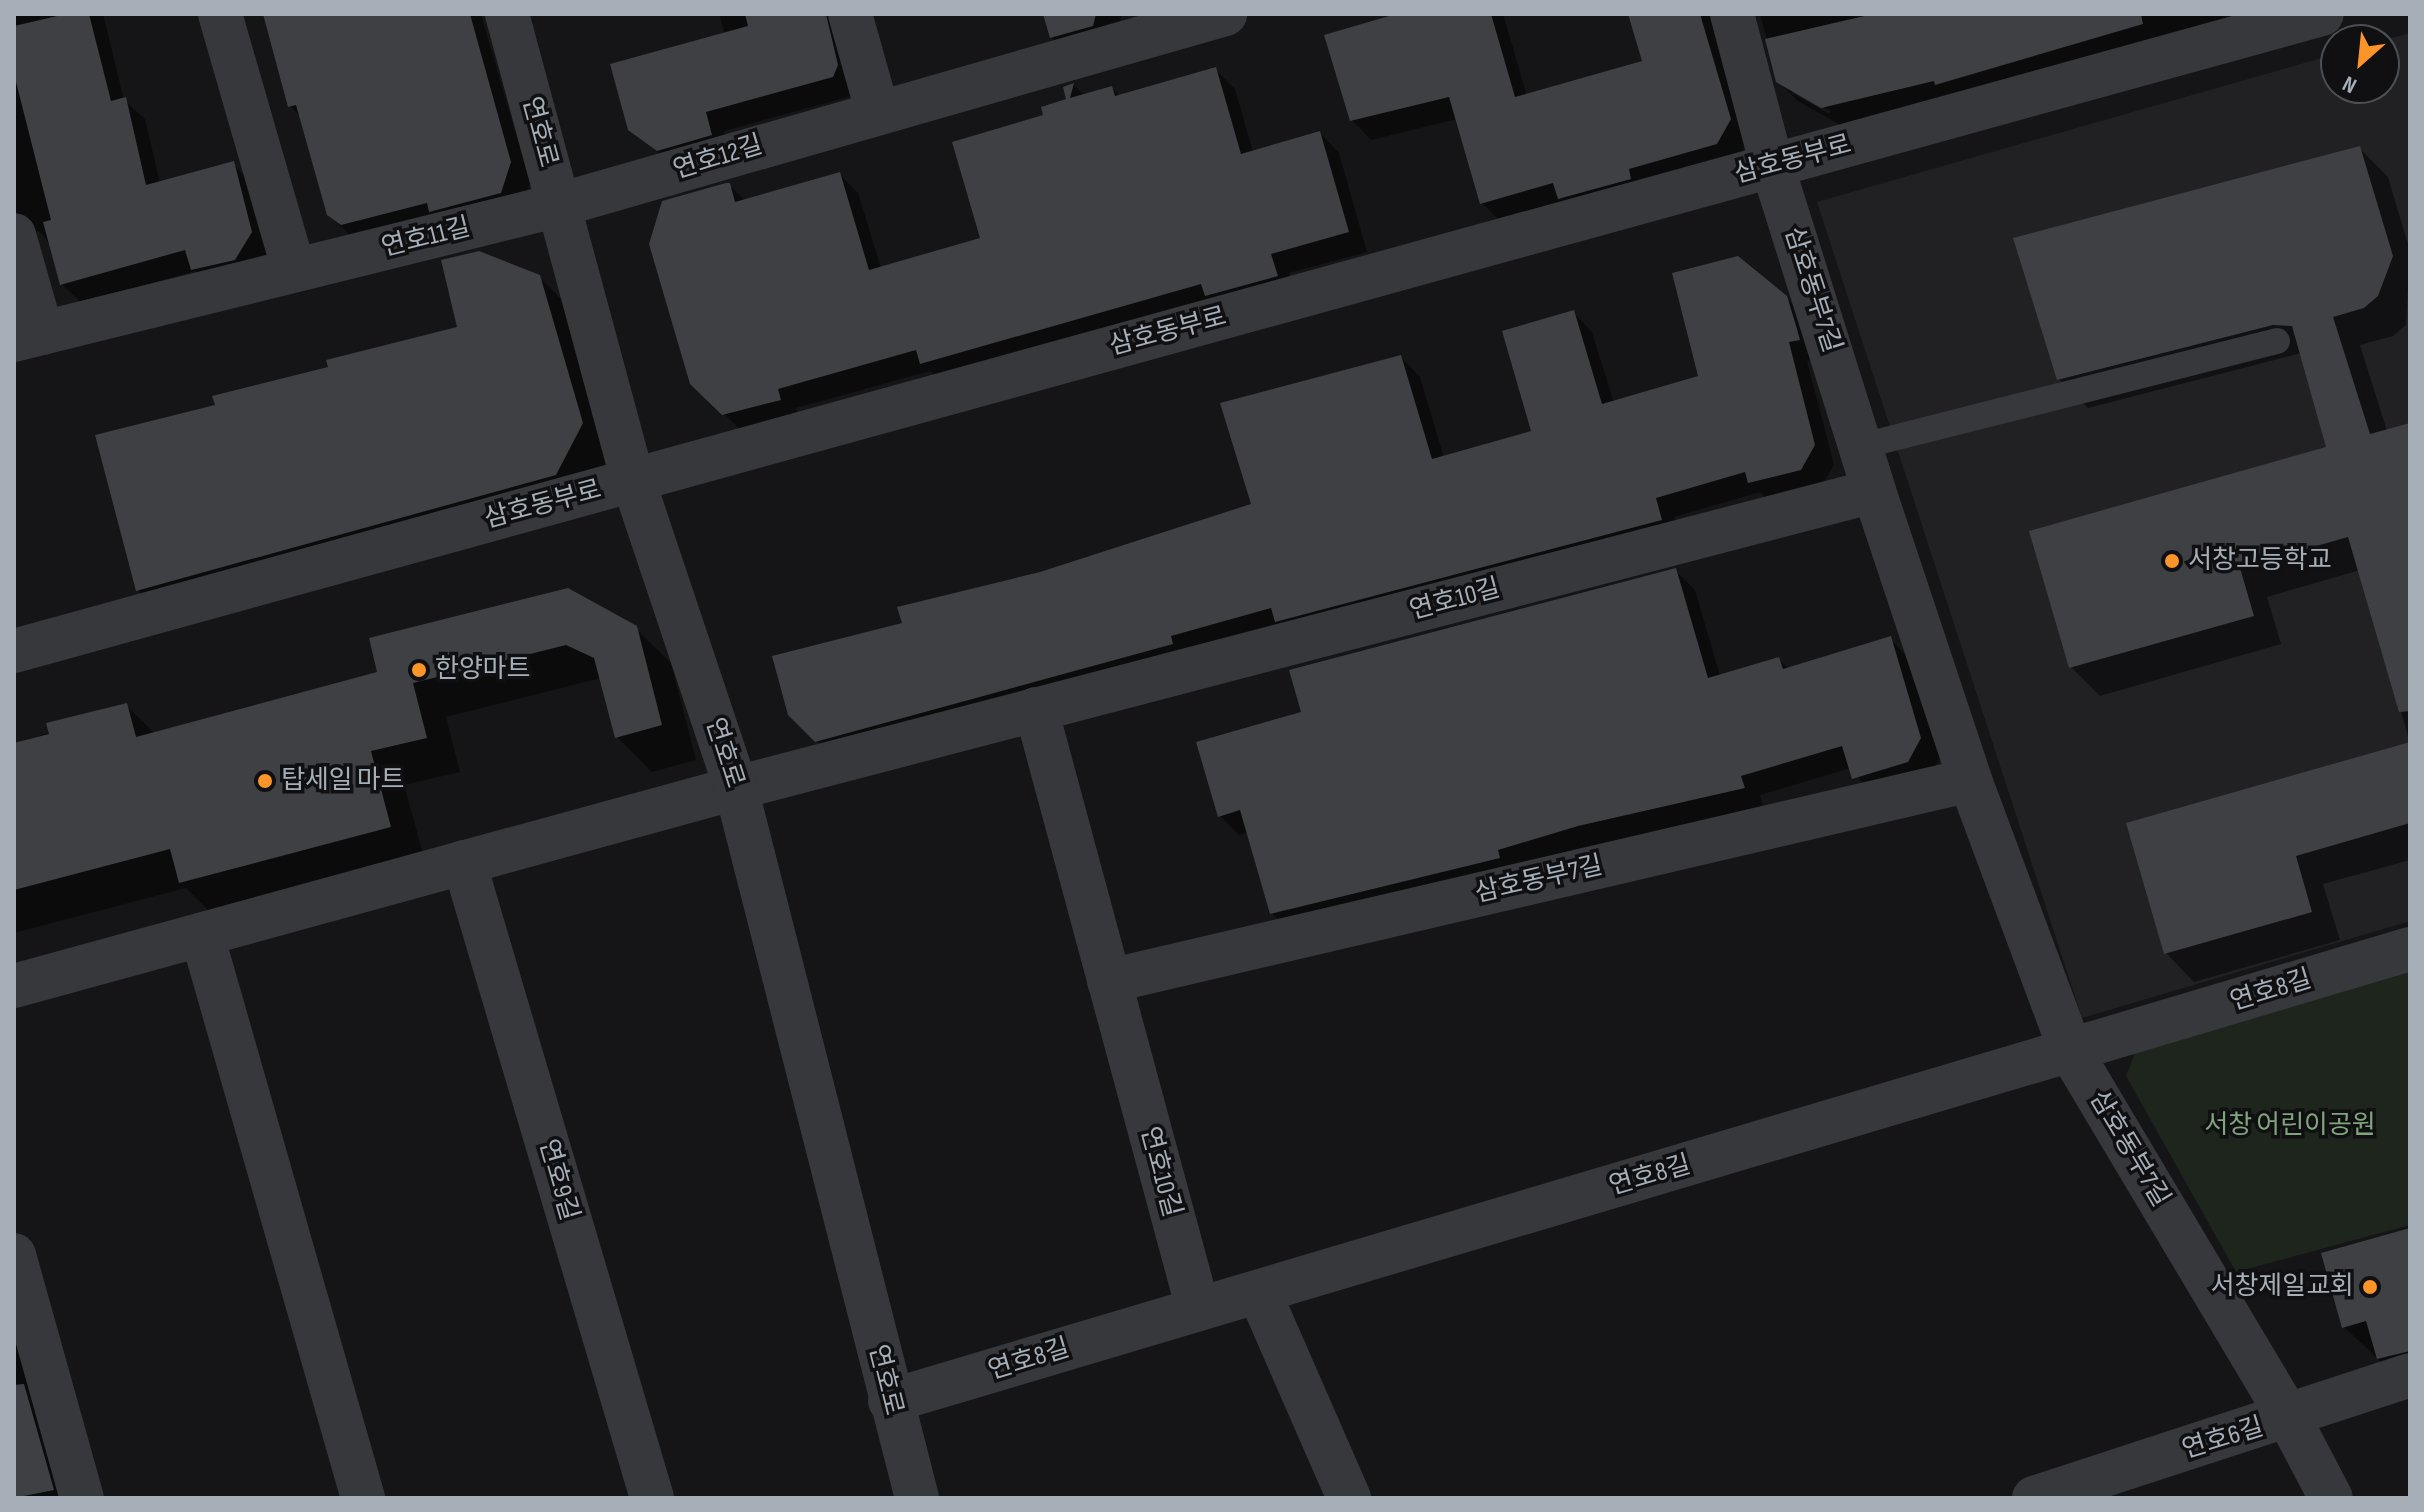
<!DOCTYPE html>
<meta charset="utf-8">
<style>
body{margin:0}
#map{position:relative;width:2424px;height:1512px;overflow:hidden;background:#151517;font-family:"Sofia Sans Condensed","Noto Sans KR",sans-serif}
div>[style]{position:absolute}
.built>*{inset:0;background:#212124}
.green>*{inset:0;background:#1d251d}
.shadow>*{inset:0;background:#0007}
.building>*{inset:0;background:#3f4044}
.service>*{height:26px;margin:-13px;padding:0 13px;transform-origin:13px;border-radius:13px;background:#36383c}
.minor>*{height:44px;margin:-22px;padding:0 22px;transform-origin:22px;border-radius:22px;background:#36383c}
.tertiary>*{height:44px;margin:-22px;padding:0 22px;transform-origin:22px;border-radius:22px;background:#36383c}
.dots>*{width:22px;height:22px;translate:-50% -50%;box-sizing:border-box;border:4px solid #101012;border-radius:50%}
span{translate:-50% -50%;white-space:nowrap;text-align:center;line-height:1.15;-webkit-text-stroke:7px #101012;paint-order:stroke}
.street-label{font-size:26px;color:#a6aeb8}
.poi-label{font-size:26px;color:#a6aeb8}
.left{translate:0 -50%;text-align:left}
.right{translate:-100% -50%;text-align:right}
.park-label{font-size:26px;color:#80a47c}
.frame{position:absolute;inset:0;border:16px solid #a6aeb8;pointer-events:none}
.north{position:absolute;left:2320px;top:24px;width:80px;height:80px;box-sizing:border-box;background:#101012;border:2px solid #4c4f54;border-radius:50%;rotate:207deg;font-size:22px;font-weight:700;line-height:32px;text-align:center;color:#a6aeb8}
.north::after{content:'';display:block;margin:auto;width:28px;height:36px;background:#fb9529;clip-path:polygon(50% 0,100% 100%,50% 72%,0 100%)}
</style>
<div id="map">
<div class="built">
<i style="clip-path:polygon(2410px 33px,2410px 921px,2082px 1018px,1817px 202px,2336px 54px,2336px 88px,2384px 88px,2384px 40px)"></i>
</div>
<div class="green">
<i style="clip-path:polygon(2410px 967px,2410px 1225px,2236px 1272px,2126px 1076px,2138px 1045px)"></i>
</div>
<div class="shadow">
<i style="clip-path:polygon(14px 14px,103px 14px,124px 100px,145px 119px,160px 183px,233px 164px,252px 183px,270px 253px,254px 278px,212px 289px,195px 271px,81px 303px,62px 284px,51px 245px,40px 232px,28px 229px,14px 244px)"></i>
<i style="clip-path:polygon(264px 14px,481px 14px,530px 183px,520px 212px,362px 244px,349px 234px,328px 214px,302px 118px,290px 106px)"></i>
<i style="clip-path:polygon(719px 14px,840px 14px,852px 96px,724px 131px,730px 154px,678px 169px,630px 129px,725px 35px)"></i>
<i style="clip-path:polygon(1045px 14px,1122px 14px,1112px 45px,1071px 57px,1052px 37px)"></i>
<i style="clip-path:polygon(1413px 14px,1503px 14px,1527px 96px,1645px 62px,1631px 14px,1740px 14px,1749px 140px,1736px 163px,1501px 222px,1482px 203px,1457px 119px,1371px 140px,1352px 120px)"></i>
<i style="clip-path:polygon(evenodd,1760px 14px,2245px 14px,1842px 126px,1798px 101px,1778px 81px,1760px 14px,1792px 88px,1831px 111px,1829px 114px,1792px 93px,1792px 88px)"></i>
<i style="clip-path:polygon(1215px 69px,1235px 89px,1253px 152px,1320px 133px,1339px 153px,1367px 252px,1289px 273px,1296px 296px,942px 382px,930px 371px,796px 408px,799px 419px,744px 433px,692px 383px,730px 185px,745px 201px,839px 174px,858px 193px,881px 268px,983px 239px,1046px 117px,1069px 101px,1065px 88px,1074px 85px,1085px 96px,1112px 88px,1120px 97px)"></i>
<i style="clip-path:polygon(2359px 148px,2388px 177px,2410px 251px,2406px 325px,2393px 336px,2360px 345px,2387px 431px,2410px 425px,2410px 743px,2360px 570px,2267px 597px,2281px 644px,2100px 696px,2071px 667px,2032px 532px,2329px 448px,2302px 353px,2088px 408px,2059px 379px)"></i>
<i style="clip-path:polygon(539px 277px,568px 306px,611px 453px,584px 504px,166px 619px,138px 590px,217px 407px,459px 328px)"></i>
<i style="clip-path:polygon(1786px 298px,1806px 318px,1818px 359px,1807px 361px,1834px 465px,1820px 489px,1769px 502px,1760px 492px,1674px 517px,1680px 540px,836px 760px,790px 714px,904px 624px,1253px 506px,1401px 357px,1420px 377px,1444px 458px,1534px 433px,1573px 312px,1592px 332px,1614px 403px,1700px 377px)"></i>
<i style="clip-path:polygon(1676px 571px,1695px 590px,1720px 676px,1778px 659px,1789px 669px,1890px 639px,1909px 658px,1940px 758px,1927px 781px,1874px 797px,1851px 768px,1760px 795px,1763px 807px,1291px 933px,1272px 913px,1247px 833px,1239px 835px,1220px 816px,1304px 714px)"></i>
<i style="clip-path:polygon(635px 628px,671px 663px,696px 760px,652px 772px,617px 737px,601px 678px,446px 717px,460px 772px,404px 785px,425px 861px,215px 917px,186px 888px,14px 933px,14px 745px,126px 705px,155px 734px)"></i>
<i style="clip-path:polygon(2410px 744px,2410px 860px,2323px 884px,2340px 940px,2194px 982px,2166px 953px)"></i>
<i style="clip-path:polygon(2410px 1230px,2410px 1386px,2408px 1387px,2344px 1327px)"></i>
<i style="clip-path:polygon(14px 1302px,69px 1498px,14px 1498px)"></i>
</div>
<div class="building">
<i style="clip-path:polygon(66px 14px,89px 14px,111px 101px,126px 97px,146px 185px,234px 161px,252px 232px,235px 260px,191px 270px,185px 250px,60px 285px,43px 222px,51px 220px,14px 74px,14px 26px)"></i>
<i style="clip-path:polygon(263px 14px,470px 14px,511px 162px,501px 193px,429px 212px,427px 203px,341px 225px,327px 215px,296px 105px,288px 107px)"></i>
<i style="clip-path:polygon(745px 14px,826px 14px,838px 65px,833px 77px,706px 112px,712px 135px,657px 151px,628px 130px,610px 64px,748px 26px)"></i>
<i style="clip-path:polygon(1043px 14px,1096px 14px,1093px 26px,1050px 38px)"></i>
<i style="clip-path:polygon(1396px 14px,1491px 14px,1515px 97px,1642px 61px,1628px 14px,1700px 14px,1731px 119px,1717px 144px,1629px 169px,1631px 179px,1558px 199px,1553px 183px,1480px 204px,1449px 97px,1350px 121px,1324px 35px)"></i>
<i style="clip-path:polygon(1873px 14px,2141px 14px,2143px 24px,1935px 85px,1934px 81px,1821px 108px,1776px 82px,1765px 39px)"></i>
<i style="clip-path:polygon(1216px 67px,1241px 154px,1320px 131px,1349px 232px,1271px 254px,1278px 276px,1205px 296px,1201px 284px,920px 364px,916px 350px,778px 389px,781px 400px,722px 415px,690px 384px,649px 244px,662px 201px,726px 183px,730px 183px,735px 202px,840px 172px,869px 270px,980px 238px,952px 142px,1043px 115px,1041px 107px,1066px 99px,1063px 87px,1074px 83px,1070px 98px,1112px 86px,1115px 96px)"></i>
<i style="clip-path:polygon(2360px 146px,2393px 256px,2378px 296px,2364px 308px,2333px 317px,2370px 434px,2410px 423px,2410px 711px,2399px 712px,2348px 537px,2240px 568px,2254px 616px,2069px 668px,2029px 531px,2326px 447px,2292px 326px,2273px 325px,2057px 380px,2013px 238px)"></i>
<i style="clip-path:polygon(479px 251px,540px 275px,583px 423px,556px 475px,136px 591px,95px 435px,215px 405px,212px 396px,328px 367px,326px 360px,457px 327px,441px 260px)"></i>
<i style="clip-path:polygon(1738px 256px,1787px 296px,1797px 329px,1800px 340px,1789px 342px,1815px 445px,1801px 470px,1748px 483px,1745px 472px,1656px 498px,1662px 520px,1275px 622px,1271px 608px,1171px 636px,1173px 644px,815px 742px,788px 715px,772px 656px,902px 623px,897px 607px,1040px 572px,1251px 504px,1220px 403px,1401px 355px,1432px 459px,1531px 431px,1502px 331px,1574px 310px,1602px 404px,1698px 376px,1672px 273px)"></i>
<i style="clip-path:polygon(1676px 568px,1708px 678px,1779px 657px,1783px 669px,1891px 636px,1921px 738px,1908px 762px,1852px 779px,1842px 746px,1741px 776px,1745px 788px,1578px 826px,1498px 850px,1500px 858px,1270px 914px,1240px 810px,1218px 817px,1196px 742px,1301px 712px,1289px 670px)"></i>
<i style="clip-path:polygon(568px 588px,637px 626px,662px 725px,615px 738px,594px 658px,566px 645px,413px 683px,427px 738px,371px 751px,391px 827px,179px 883px,170px 849px,14px 890px,14px 743px,49px 734px,46px 723px,127px 703px,136px 737px,377px 672px,369px 638px)"></i>
<i style="clip-path:polygon(2410px 742px,2410px 823px,2296px 856px,2312px 912px,2164px 954px,2126px 823px)"></i>
<i style="clip-path:polygon(2410px 1228px,2410px 1351px,2377px 1359px,2366px 1321px,2342px 1328px,2321px 1253px)"></i>
<i style="clip-path:polygon(24px 1384px,54px 1490px,14px 1498px,14px 1385px)"></i>
</div>
<div class="service">
<i style="left:1862px;top:446px;width:428px;rotate:-14.2deg"></i>
</div>
<div class="minor">
<i style="left:220px;top:14px;width:266px;rotate:73.9deg"></i>
<i style="left:850px;top:14px;width:100px;rotate:74.3deg"></i>
<i style="left:1732px;top:14px;width:156px;rotate:75.2deg"></i>
<i style="left:1772px;top:165px;width:342px;rotate:72.6deg"></i>
<i style="left:1874px;top:491px;width:305px;rotate:71.6deg"></i>
<i style="left:1970px;top:780px;width:290px;rotate:69.6deg"></i>
<i style="left:2071px;top:1052px;width:426px;rotate:59.2deg"></i>
<i style="left:2289px;top:1418px;width:90px;rotate:62.3deg"></i>
<i style="left:14px;top:235px;width:102px;rotate:74.1deg"></i>
<i style="left:14px;top:340px;width:561px;rotate:-13.91deg"></i>
<i style="left:559px;top:205px;width:693px;rotate:-16deg"></i>
<i style="left:1036px;top:709px;width:621px;rotate:74.89deg"></i>
<i style="left:464px;top:862px;width:663px;rotate:73.53deg"></i>
<i style="left:202px;top:935px;width:586px;rotate:74.04deg"></i>
<i style="left:1109px;top:981px;width:884px;rotate:-13.14deg"></i>
<i style="left:14px;top:986px;width:749px;rotate:-15.34deg"></i>
<i style="left:736px;top:788px;width:1176px;rotate:-14.63deg"></i>
<i style="left:14px;top:1255px;width:252px;rotate:74.4deg"></i>
<i style="left:1259px;top:1292px;width:225px;rotate:66.4deg"></i>
<i style="left:890px;top:1401px;width:1586px;rotate:-16.56deg"></i>
<i style="left:2034px;top:1498px;width:396px;rotate:-18.1deg"></i>
</div>
<div class="tertiary">
<i style="left:507px;top:14px;width:483px;rotate:74.9deg"></i>
<i style="left:633px;top:480px;width:325px;rotate:71.5deg"></i>
<i style="left:736px;top:788px;width:733px;rotate:75.7deg"></i>
<i style="left:14px;top:651px;width:2394px;rotate:-15.43deg"></i>
</div>
<div class="dots">
<i style="left:2172px;top:561px;background:#fb9529"></i>
<i style="left:419px;top:670px;background:#fb9529"></i>
<i style="left:265px;top:781px;background:#fb9529"></i>
<i style="left:2370px;top:1287px;background:#fb9529"></i>
</div>
<div class="street-label">
<span style="left:539px;top:132px;rotate:75deg">연호로</span>
<span style="left:718px;top:158px;rotate:-17deg">연호12길</span>
<span style="left:1793px;top:160px;rotate:-15deg">삼호동부로</span>
<span style="left:426px;top:238px;rotate:-14deg">연호11길</span>
<span style="left:1812px;top:290px;rotate:72deg">삼호동부7길</span>
<span style="left:1168px;top:332px;rotate:-15deg">삼호동부로</span>
<span style="left:543px;top:505px;rotate:-15deg">삼호동부로</span>
<span style="left:1455px;top:600px;rotate:-15deg">연호10길</span>
<span style="left:724px;top:753px;rotate:72deg">연호로</span>
<span style="left:1539px;top:880px;rotate:-13deg">삼호동부7길</span>
<span style="left:2271px;top:991px;rotate:-17deg">연호8길</span>
<span style="left:2129px;top:1149px;rotate:59deg">삼호동부7길</span>
<span style="left:1160px;top:1172px;rotate:75deg">연호10길</span>
<span style="left:1650px;top:1176px;rotate:-16deg">연호8길</span>
<span style="left:558px;top:1180px;rotate:74deg">연호9길</span>
<span style="left:1029px;top:1360px;rotate:-17deg">연호8길</span>
<span style="left:885px;top:1380px;rotate:76deg">연호로</span>
<span style="left:2223px;top:1439px;rotate:-17deg">연호6길</span>
</div>
<div class="poi-label">
<span class="left" style="left:2188px;top:561px">서창고등학교</span>
<span class="left" style="left:435px;top:670px">한양마트</span>
<span class="left" style="left:281px;top:781px">탑세일 마트</span>
<span class="right" style="left:2354px;top:1287px">서창제일교회</span>
</div>
<div class="park-label">
<span style="left:2290px;top:1126px">서창 어린이공원</span>
</div>
<div class="frame"></div>
<div class="north">N</div>
</div>
